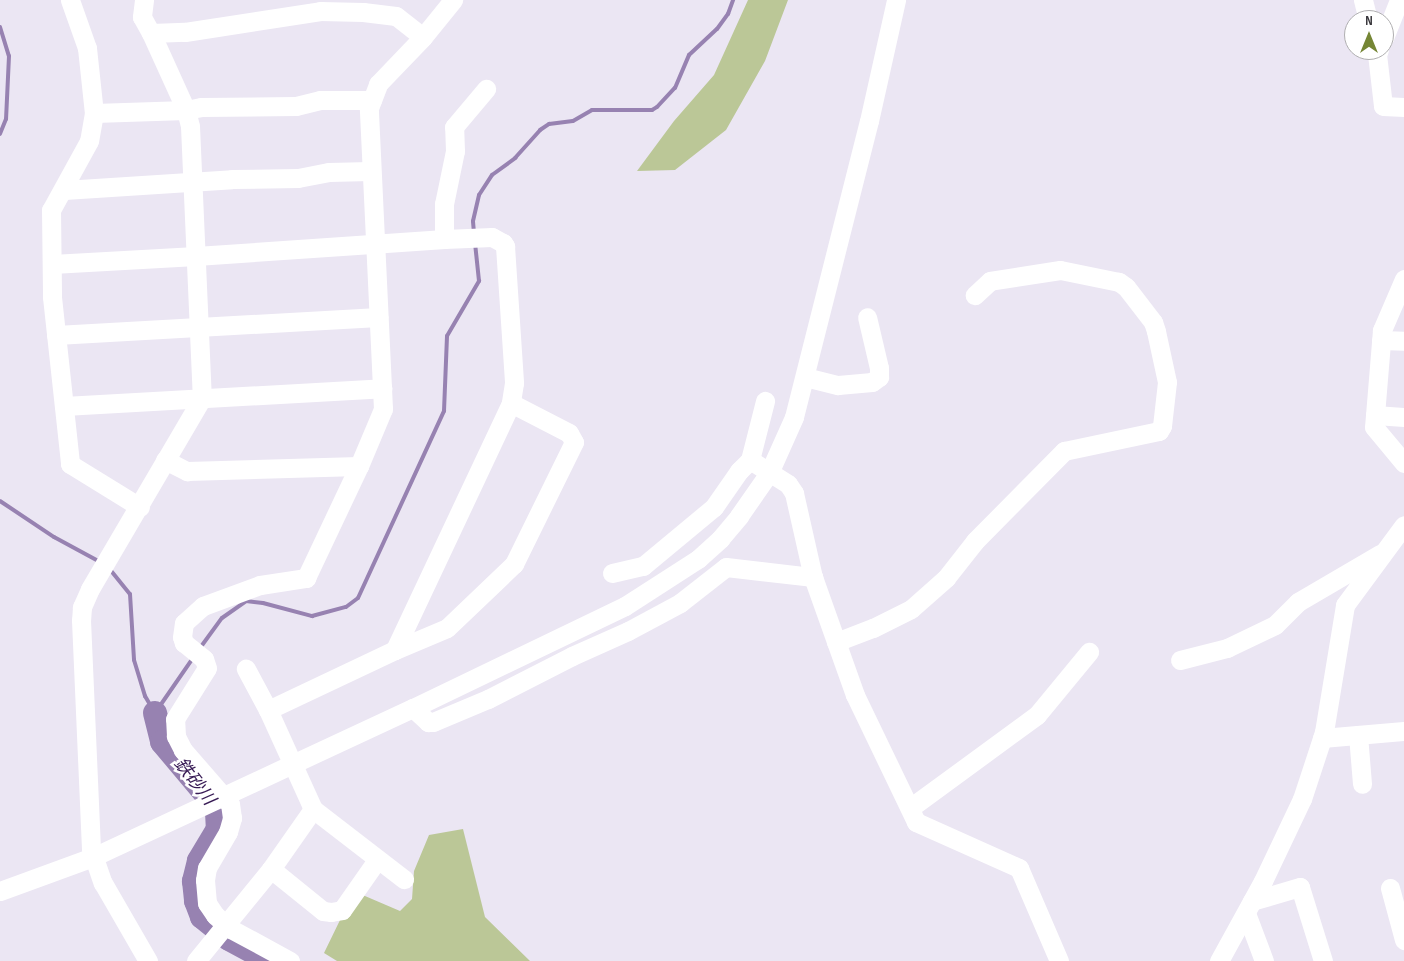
<!DOCTYPE html>
<meta charset="utf-8">
<style>
body{margin:0}
#map{position:relative;width:1404px;height:961px;overflow:hidden;background:#ebe6f3;font-family:"Sofia Sans Condensed","Noto Sans JP",sans-serif}
div>[style]{position:absolute}
.green>*{inset:0;background:#bbc797}
.stream>*{height:4px;margin:-2px;padding:0 2px;transform-origin:2px;border-radius:2px;background:#9782b1}
.river>*{height:24px;margin:-12px;padding:0 12px;transform-origin:12px;border-radius:12px;background:#9782b1}
.minor>*{height:19px;margin:-9.5px;padding:0 9.5px;transform-origin:9.5px;border-radius:9.5px;background:#fff}
span{translate:-50% -50%;white-space:nowrap;text-align:center;line-height:1.15;-webkit-text-stroke:5px #fff;paint-order:stroke}
.water-label{font-size:18px;color:#371a54;font-style:italic}
.north{position:absolute;left:1344px;top:10px;width:50px;height:50px;box-sizing:border-box;background:#fff;border:1px solid #b0afb1;border-radius:50%;rotate:0deg;font-size:14px;font-weight:700;line-height:20px;text-align:center;color:#3a383d}
.north::after{content:'';display:block;margin:auto;width:18px;height:22px;background:#758635;clip-path:polygon(50% 0,100% 100%,50% 72%,0 100%)}
</style>
<div id="map">
<div class="green">
<i style="clip-path:polygon(748px 0,788px 0,765px 61px,726px 130px,675px 170px,637px 171px,674px 121px,714px 75px)"></i>
<i style="clip-path:polygon(463px 829px,485px 917px,530px 961px,337px 961px,324px 953px,341px 918px,358px 893px,400px 911px,412px 899px,414px 871px,429px 835px)"></i>
</div>
<div class="stream">
<i style="left:0;top:27px;width:30px;rotate:73deg"></i>
<i style="left:9px;top:56px;width:63px;rotate:92.7deg"></i>
<i style="left:6px;top:119px;width:16px;rotate:112deg"></i>
<i style="left:474px;top:233px;width:12px;rotate:-95deg"></i>
<i style="left:473px;top:221px;width:27px;rotate:-77deg"></i>
<i style="left:479px;top:195px;width:24px;rotate:-57deg"></i>
<i style="left:492px;top:175px;width:29px;rotate:-36deg"></i>
<i style="left:515px;top:158px;width:38px;rotate:-48deg"></i>
<i style="left:540px;top:130px;width:11px;rotate:-34deg"></i>
<i style="left:549px;top:124px;width:24px;rotate:-7deg"></i>
<i style="left:573px;top:121px;width:22px;rotate:-30deg"></i>
<i style="left:592px;top:110px;width:60px"></i>
<i style="left:652px;top:110px;width:6px;rotate:-31deg"></i>
<i style="left:657px;top:107px;width:26px;rotate:-47deg"></i>
<i style="left:675px;top:88px;width:36px;rotate:-67deg"></i>
<i style="left:689px;top:55px;width:38px;rotate:-43deg"></i>
<i style="left:717px;top:29px;width:19px;rotate:-54deg"></i>
<i style="left:728px;top:14px;width:15px;rotate:-70deg"></i>
<i style="left:0;top:501px;width:65px;rotate:33.7deg"></i>
<i style="left:54px;top:537px;width:52px;rotate:28.5deg"></i>
<i style="left:108px;top:567px;width:35px;rotate:51deg"></i>
<i style="left:130px;top:594px;width:66px;rotate:86.5deg"></i>
<i style="left:134px;top:660px;width:38px;rotate:73deg"></i>
<i style="left:145px;top:696px;width:20px;rotate:60deg"></i>
<i style="left:155px;top:713px;width:67px;rotate:-55.4deg"></i>
<i style="left:200px;top:648px;width:37px;rotate:-54deg"></i>
<i style="left:222px;top:618px;width:29px;rotate:-35deg"></i>
<i style="left:246px;top:601px;width:17px;rotate:7deg"></i>
<i style="left:263px;top:603px;width:51px;rotate:14.9deg"></i>
<i style="left:312px;top:616px;width:35px;rotate:-15deg"></i>
<i style="left:346px;top:607px;width:15px;rotate:-37deg"></i>
<i style="left:358px;top:598px;width:206px;rotate:-65.3deg"></i>
<i style="left:444px;top:411px;width:75px;rotate:-87.7deg"></i>
<i style="left:447px;top:336px;width:64px;rotate:-59.8deg"></i>
<i style="left:479px;top:281px;width:38px;rotate:-96deg"></i>
</div>
<div class="river">
<i style="left:155px;top:713px;width:30px;rotate:76deg"></i>
<i style="left:162px;top:742px;width:81px;rotate:50deg"></i>
<i style="left:214px;top:804px;width:9px;rotate:69deg"></i>
<i style="left:217px;top:812px;width:17px;rotate:87deg"></i>
<i style="left:218px;top:829px;width:37px;rotate:121deg"></i>
<i style="left:199px;top:861px;width:21px;rotate:104deg"></i>
<i style="left:194px;top:881px;width:20px;rotate:84deg"></i>
<i style="left:196px;top:901px;width:17px;rotate:69deg"></i>
<i style="left:202px;top:917px;width:35px;rotate:39deg"></i>
<i style="left:229px;top:939px;width:47px;rotate:28.2deg"></i>
</div>
<div class="minor">
<i style="left:70px;top:0;width:51px;rotate:70.5deg"></i>
<i style="left:87px;top:48px;width:65px;rotate:83.9deg"></i>
<i style="left:94px;top:113px;width:28px;rotate:100deg"></i>
<i style="left:89px;top:141px;width:79px;rotate:118.8deg"></i>
<i style="left:51px;top:210px;width:87px;rotate:89.3deg"></i>
<i style="left:52px;top:297px;width:168px;rotate:83.8deg"></i>
<i style="left:70px;top:464px;width:82px;rotate:31.6deg"></i>
<i style="left:144px;top:0;width:17px;rotate:97deg"></i>
<i style="left:142px;top:17px;width:18px;rotate:61deg"></i>
<i style="left:151px;top:33px;width:85px;rotate:65.6deg"></i>
<i style="left:186px;top:110px;width:16px;rotate:76deg"></i>
<i style="left:190px;top:126px;width:272px;rotate:87.5deg"></i>
<i style="left:202px;top:398px;width:221px;rotate:120.4deg"></i>
<i style="left:90px;top:589px;width:20px;rotate:114deg"></i>
<i style="left:82px;top:607px;width:13px;rotate:94deg"></i>
<i style="left:81px;top:620px;width:229px;rotate:87.5deg"></i>
<i style="left:91px;top:849px;width:36px;rotate:71deg"></i>
<i style="left:103px;top:883px;width:90px;rotate:60deg"></i>
<i style="left:1363px;top:0;width:21px;rotate:76deg"></i>
<i style="left:151px;top:33px;width:34px;rotate:-2deg"></i>
<i style="left:185px;top:32px;width:137px;rotate:-8.8deg"></i>
<i style="left:320px;top:11px;width:43px;rotate:1.3deg"></i>
<i style="left:363px;top:12px;width:33px;rotate:7deg"></i>
<i style="left:396px;top:16px;width:34px;rotate:38deg"></i>
<i style="left:1384px;top:38px;width:41px;rotate:-68.5deg"></i>
<i style="left:1379px;top:50px;width:4px;rotate:117deg"></i>
<i style="left:1377px;top:54px;width:52px;rotate:83.4deg"></i>
<i style="left:1383px;top:106px;width:21px;rotate:3deg"></i>
<i style="left:94px;top:113px;width:92px;rotate:-1.9deg"></i>
<i style="left:186px;top:110px;width:15px;rotate:-11deg"></i>
<i style="left:201px;top:107px;width:95px;rotate:-0.6deg"></i>
<i style="left:296px;top:106px;width:25px;rotate:-14deg"></i>
<i style="left:320px;top:100px;width:52px"></i>
<i style="left:64px;top:190px;width:168px;rotate:-3.7deg"></i>
<i style="left:232px;top:179px;width:66px;rotate:-0.9deg"></i>
<i style="left:298px;top:178px;width:32px;rotate:-11deg"></i>
<i style="left:329px;top:172px;width:41px;rotate:-1.4deg"></i>
<i style="left:444px;top:239px;width:35px;rotate:-90deg"></i>
<i style="left:444px;top:204px;width:54px;rotate:-78.3deg"></i>
<i style="left:455px;top:151px;width:24px;rotate:-92deg"></i>
<i style="left:454px;top:127px;width:50px;rotate:-49.9deg"></i>
<i style="left:52px;top:264px;width:144px;rotate:-3.2deg"></i>
<i style="left:196px;top:256px;width:249px;rotate:-3.9deg"></i>
<i style="left:444px;top:239px;width:48px;rotate:-2.4deg"></i>
<i style="left:492px;top:237px;width:13px;rotate:29deg"></i>
<i style="left:503px;top:243px;width:4px;rotate:56deg"></i>
<i style="left:505px;top:246px;width:137px;rotate:86.2deg"></i>
<i style="left:514px;top:383px;width:20px;rotate:99deg"></i>
<i style="left:511px;top:403px;width:273px;rotate:115.2deg"></i>
<i style="left:1404px;top:279px;width:56px;rotate:113.3deg"></i>
<i style="left:1382px;top:330px;width:97px;rotate:94.7deg"></i>
<i style="left:1374px;top:427px;width:47px;rotate:50.2deg"></i>
<i style="left:56px;top:335px;width:323px;rotate:-3.2deg"></i>
<i style="left:1381px;top:340px;width:23px;rotate:2deg"></i>
<i style="left:805px;top:377px;width:34px;rotate:14deg"></i>
<i style="left:838px;top:385px;width:34px;rotate:-5deg"></i>
<i style="left:872px;top:382px;width:9px;rotate:-36deg"></i>
<i style="left:879px;top:377px;width:9px;rotate:-90deg"></i>
<i style="left:879px;top:368px;width:52px;rotate:-103.2deg"></i>
<i style="left:64px;top:406px;width:319px;rotate:-3.2deg"></i>
<i style="left:1375px;top:415px;width:29px;rotate:4deg"></i>
<i style="left:165px;top:460px;width:25px;rotate:27deg"></i>
<i style="left:187px;top:471px;width:172px;rotate:-1.7deg"></i>
<i style="left:750px;top:460px;width:45px;rotate:32.3deg"></i>
<i style="left:788px;top:484px;width:11px;rotate:56deg"></i>
<i style="left:794px;top:493px;width:86px;rotate:77.3deg"></i>
<i style="left:813px;top:577px;width:125px;rotate:70.4deg"></i>
<i style="left:855px;top:695px;width:141px;rotate:64.3deg"></i>
<i style="left:916px;top:822px;width:113px;rotate:24.1deg"></i>
<i style="left:1019px;top:868px;width:101px;rotate:66.7deg"></i>
<i style="left:612px;top:573px;width:32px;rotate:-13deg"></i>
<i style="left:643px;top:566px;width:92px;rotate:-39.7deg"></i>
<i style="left:714px;top:507px;width:44px;rotate:-55.2deg"></i>
<i style="left:739px;top:471px;width:16px;rotate:-45deg"></i>
<i style="left:750px;top:460px;width:61px;rotate:-75.7deg"></i>
<i style="left:836px;top:642px;width:40px;rotate:-21deg"></i>
<i style="left:873px;top:628px;width:42px;rotate:-26.6deg"></i>
<i style="left:911px;top:609px;width:47px;rotate:-41.5deg"></i>
<i style="left:946px;top:578px;width:47px;rotate:-51.9deg"></i>
<i style="left:975px;top:541px;width:127px;rotate:-45.3deg"></i>
<i style="left:1064px;top:451px;width:97px;rotate:-11.9deg"></i>
<i style="left:1159px;top:431px;width:6px;rotate:-59deg"></i>
<i style="left:1162px;top:426px;width:44px;rotate:-83.5deg"></i>
<i style="left:1167px;top:382px;width:52px;rotate:-102.2deg"></i>
<i style="left:1156px;top:331px;width:9px;rotate:-108deg"></i>
<i style="left:1153px;top:322px;width:44px;rotate:-127.6deg"></i>
<i style="left:1126px;top:287px;width:9px;rotate:-144deg"></i>
<i style="left:1119px;top:282px;width:60px;rotate:-168.5deg"></i>
<i style="left:1060px;top:270px;width:71px;rotate:171.1deg"></i>
<i style="left:990px;top:281px;width:21px;rotate:137deg"></i>
<i style="left:1180px;top:660px;width:49px;rotate:-14.3deg"></i>
<i style="left:1227px;top:648px;width:53px;rotate:-25.6deg"></i>
<i style="left:1275px;top:625px;width:33px;rotate:-45deg"></i>
<i style="left:1298px;top:602px;width:95px;rotate:-30.3deg"></i>
<i style="left:413px;top:708px;width:21px;rotate:43deg"></i>
<i style="left:428px;top:722px;width:5px"></i>
<i style="left:433px;top:722px;width:60px;rotate:-22.7deg"></i>
<i style="left:488px;top:699px;width:94px;rotate:-27.1deg"></i>
<i style="left:572px;top:656px;width:61px;rotate:-24.1deg"></i>
<i style="left:628px;top:631px;width:59px;rotate:-28.3deg"></i>
<i style="left:680px;top:603px;width:58px;rotate:-38deg"></i>
<i style="left:726px;top:567px;width:88px;rotate:6.6deg"></i>
<i style="left:268px;top:710px;width:140px;rotate:-25.3deg"></i>
<i style="left:395px;top:650px;width:56px;rotate:-22.9deg"></i>
<i style="left:447px;top:628px;width:93px;rotate:-43.7deg"></i>
<i style="left:514px;top:564px;width:136px;rotate:-63.8deg"></i>
<i style="left:574px;top:442px;width:10px;rotate:-119deg"></i>
<i style="left:569px;top:433px;width:65px;rotate:-152.7deg"></i>
<i style="left:1358px;top:735px;width:49px;rotate:85.3deg"></i>
<i style="left:1322px;top:738px;width:82px;rotate:-4.9deg"></i>
<i style="left:910px;top:808px;width:157px;rotate:-36.2deg"></i>
<i style="left:1037px;top:715px;width:82px;rotate:-50.5deg"></i>
<i style="left:313px;top:809px;width:115px;rotate:37.6deg"></i>
<i style="left:271px;top:869px;width:67px;rotate:38.9deg"></i>
<i style="left:323px;top:911px;width:8px;rotate:7deg"></i>
<i style="left:331px;top:912px;width:11px;rotate:-10deg"></i>
<i style="left:342px;top:910px;width:61px;rotate:-55deg"></i>
<i style="left:1390px;top:888px;width:54px;rotate:74.9deg"></i>
<i style="left:0;top:891px;width:99px;rotate:-20.1deg"></i>
<i style="left:93px;top:857px;width:353px;rotate:-25deg"></i>
<i style="left:413px;top:708px;width:235px;rotate:-25.7deg"></i>
<i style="left:625px;top:606px;width:87px;rotate:-32.8deg"></i>
<i style="left:698px;top:559px;width:30px;rotate:-42deg"></i>
<i style="left:720px;top:539px;width:30px;rotate:-50deg"></i>
<i style="left:739px;top:516px;width:52px;rotate:-55.1deg"></i>
<i style="left:769px;top:473px;width:61px;rotate:-65.9deg"></i>
<i style="left:794px;top:417px;width:305px;rotate:-75.8deg"></i>
<i style="left:869px;top:121px;width:124px;rotate:-77.4deg"></i>
<i style="left:1252px;top:901px;width:50px;rotate:-16.3deg"></i>
<i style="left:1300px;top:887px;width:77px;rotate:72.7deg"></i>
<i style="left:1246px;top:913px;width:51px;rotate:69.4deg"></i>
<i style="left:196px;top:961px;width:119px;rotate:-50.8deg"></i>
<i style="left:271px;top:869px;width:73px;rotate:-55deg"></i>
<i style="left:313px;top:809px;width:109px;rotate:-114.4deg"></i>
<i style="left:268px;top:710px;width:47px;rotate:-118.2deg"></i>
<i style="left:290px;top:961px;width:67px;rotate:-151.5deg"></i>
<i style="left:231px;top:929px;width:21px;rotate:-139deg"></i>
<i style="left:215px;top:915px;width:14px;rotate:-124deg"></i>
<i style="left:207px;top:903px;width:23px;rotate:-95deg"></i>
<i style="left:205px;top:880px;width:12px;rotate:-81deg"></i>
<i style="left:207px;top:868px;width:42px;rotate:-59.7deg"></i>
<i style="left:228px;top:832px;width:15px;rotate:-74deg"></i>
<i style="left:232px;top:818px;width:14px;rotate:-98deg"></i>
<i style="left:230px;top:804px;width:72px;rotate:-131deg"></i>
<i style="left:183px;top:750px;width:16px;rotate:-117deg"></i>
<i style="left:176px;top:736px;width:17px;rotate:-93deg"></i>
<i style="left:175px;top:719px;width:60px;rotate:-57.9deg"></i>
<i style="left:207px;top:668px;width:9px;rotate:-108deg"></i>
<i style="left:204px;top:659px;width:26px;rotate:-141deg"></i>
<i style="left:184px;top:643px;width:6px;rotate:-108deg"></i>
<i style="left:182px;top:637px;width:14px;rotate:-82deg"></i>
<i style="left:184px;top:623px;width:25px;rotate:-42deg"></i>
<i style="left:203px;top:606px;width:61px;rotate:-20.2deg"></i>
<i style="left:260px;top:585px;width:47px;rotate:-8.7deg"></i>
<i style="left:306px;top:578px;width:124px;rotate:-64.7deg"></i>
<i style="left:359px;top:466px;width:62px;rotate:-67.2deg"></i>
<i style="left:383px;top:409px;width:301px;rotate:-92.7deg"></i>
<i style="left:369px;top:108px;width:26px;rotate:-69deg"></i>
<i style="left:378px;top:84px;width:65px;rotate:-46.2deg"></i>
<i style="left:423px;top:37px;width:48px;rotate:-51deg"></i>
<i style="left:1219px;top:961px;width:91px;rotate:-61.2deg"></i>
<i style="left:1263px;top:881px;width:91px;rotate:-64.6deg"></i>
<i style="left:1302px;top:799px;width:71px;rotate:-71.8deg"></i>
<i style="left:1324px;top:732px;width:129px;rotate:-80.6deg"></i>
<i style="left:1345px;top:605px;width:99px;rotate:-53.6deg"></i>
</div>
<div class="water-label">
<span style="left:194px;top:782px;rotate:52deg">鉄砂川</span>
</div>
<div class="north">N</div>
</div>
